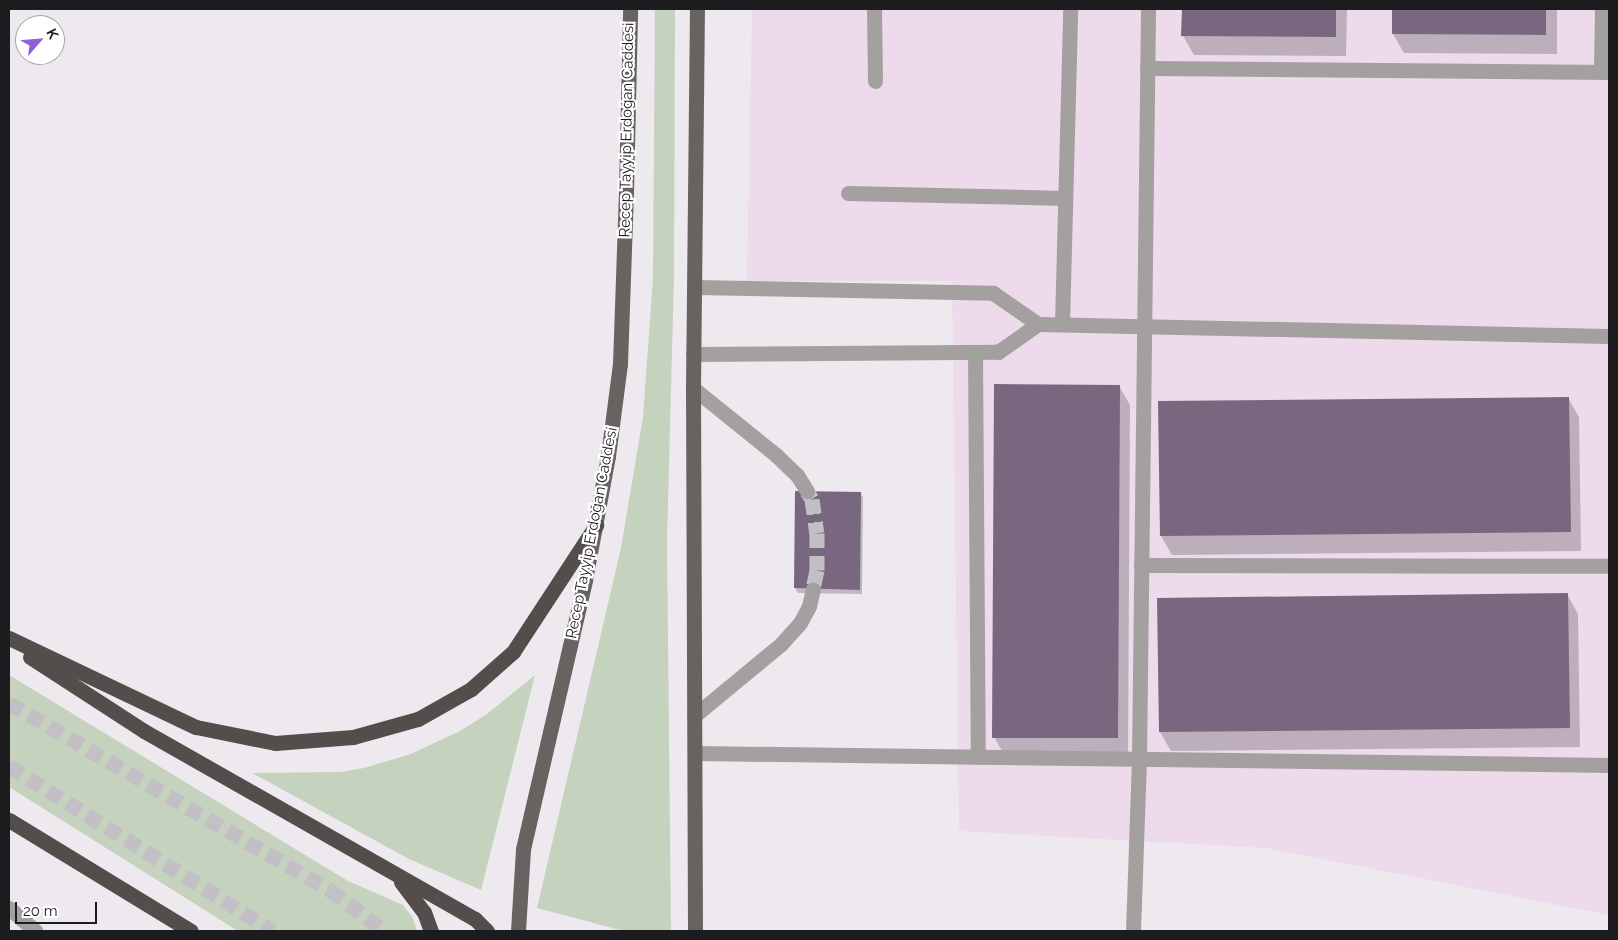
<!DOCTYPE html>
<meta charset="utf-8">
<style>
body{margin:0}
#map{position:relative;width:1618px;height:940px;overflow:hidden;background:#ede9ef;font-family:Raleway,sans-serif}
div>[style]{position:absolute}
.industrial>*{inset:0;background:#eddaeb}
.green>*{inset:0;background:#c5d2be}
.shadow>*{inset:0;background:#0003}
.building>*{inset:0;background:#78677f}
.minor-tunnel>*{height:15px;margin-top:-7.5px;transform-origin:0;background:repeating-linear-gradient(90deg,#c3c0c5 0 15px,transparent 0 23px)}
.highway-tunnel>*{height:15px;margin-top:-7.5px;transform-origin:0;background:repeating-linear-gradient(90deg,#c3c0c5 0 15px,transparent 0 23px)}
.minor>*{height:15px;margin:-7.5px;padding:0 7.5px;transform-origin:7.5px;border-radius:7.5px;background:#a3a09f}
.major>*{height:15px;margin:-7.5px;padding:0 7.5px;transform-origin:7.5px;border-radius:7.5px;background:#686361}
.highway>*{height:15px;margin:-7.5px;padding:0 7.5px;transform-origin:7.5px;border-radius:7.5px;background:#534e4b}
span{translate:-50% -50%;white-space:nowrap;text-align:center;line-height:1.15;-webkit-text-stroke:4.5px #fff;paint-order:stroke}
.street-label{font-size:15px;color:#1c1b1d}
.frame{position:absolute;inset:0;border:10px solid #1c1b1d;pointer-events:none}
.north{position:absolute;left:15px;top:15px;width:50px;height:50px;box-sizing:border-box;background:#fff;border:1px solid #a4a4a5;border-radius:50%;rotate:63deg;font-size:14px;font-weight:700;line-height:20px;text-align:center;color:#1c1b1d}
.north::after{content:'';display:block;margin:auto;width:18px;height:22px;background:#915fd8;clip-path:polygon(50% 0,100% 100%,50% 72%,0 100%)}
.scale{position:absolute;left:15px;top:902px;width:82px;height:22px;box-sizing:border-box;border:2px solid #1c1b1d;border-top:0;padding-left:6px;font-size:15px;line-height:18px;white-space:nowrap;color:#1c1b1d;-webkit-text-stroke:4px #fff;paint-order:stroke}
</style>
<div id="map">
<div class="industrial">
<i style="clip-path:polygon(752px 9px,1609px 9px,1609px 915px,1266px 848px,959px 831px,952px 281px,747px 281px)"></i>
</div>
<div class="green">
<i style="clip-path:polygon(655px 9px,675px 9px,674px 277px,667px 541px,671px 931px,624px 931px,537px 908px,621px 548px,643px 417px,653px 277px)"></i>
<i style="clip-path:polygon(9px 675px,348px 881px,403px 905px,413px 918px,417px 931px,238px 931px,9px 787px)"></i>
<i style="clip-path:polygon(535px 675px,481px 890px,409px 859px,252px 773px,341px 772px,364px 768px,411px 754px,460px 731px,487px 714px)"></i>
</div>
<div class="shadow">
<i style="clip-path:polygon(1183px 9px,1347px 9px,1346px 56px,1194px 55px,1183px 36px)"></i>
<i style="clip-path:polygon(1393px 9px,1557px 9px,1557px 54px,1404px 53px,1393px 34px)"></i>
<i style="clip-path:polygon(1119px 386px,1130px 405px,1128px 757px,1005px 756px,994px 737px)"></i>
<i style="clip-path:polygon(1568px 398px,1579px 417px,1581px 551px,1172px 555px,1161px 536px)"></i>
<i style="clip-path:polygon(796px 492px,860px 493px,863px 497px,862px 594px,798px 593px,795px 588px)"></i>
<i style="clip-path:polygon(1567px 594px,1578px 614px,1580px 747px,1171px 751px,1160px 732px,1158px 599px)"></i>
</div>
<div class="building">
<i style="clip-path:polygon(1182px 9px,1336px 9px,1336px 37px,1181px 36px)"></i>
<i style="clip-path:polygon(1392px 9px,1546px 9px,1546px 35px,1392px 34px)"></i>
<i style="clip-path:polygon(994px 384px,1120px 385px,1118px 738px,992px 738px)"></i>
<i style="clip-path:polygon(1569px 397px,1571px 532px,1160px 536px,1158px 401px)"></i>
<i style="clip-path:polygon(795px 491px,861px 492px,860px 590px,794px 588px)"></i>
<i style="clip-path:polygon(1568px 593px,1570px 728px,1159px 732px,1157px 598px)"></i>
</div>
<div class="minor-tunnel">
<i style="left:807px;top:491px;width:9px;rotate:58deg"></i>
<i style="left:812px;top:499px;width:34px;rotate:82deg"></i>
<i style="left:817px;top:533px;width:37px;rotate:90deg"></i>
<i style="left:817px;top:570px;width:19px;rotate:102deg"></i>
</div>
<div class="highway-tunnel">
<i style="left:9px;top:703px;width:371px;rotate:30.2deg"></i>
<i style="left:330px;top:890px;width:69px;rotate:36.7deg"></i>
<i style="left:9px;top:766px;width:311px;rotate:32deg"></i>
</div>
<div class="minor">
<i style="left:874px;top:9px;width:72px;rotate:89.2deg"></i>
<i style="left:1147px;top:68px;width:462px;rotate:0.5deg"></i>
<i style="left:1601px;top:71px;width:62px;rotate:-89.1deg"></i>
<i style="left:848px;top:193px;width:217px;rotate:1.3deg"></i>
<i style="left:694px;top:287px;width:299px;rotate:1.1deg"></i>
<i style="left:993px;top:293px;width:55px;rotate:34.6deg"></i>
<i style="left:1038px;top:324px;width:571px;rotate:1.2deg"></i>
<i style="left:1062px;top:324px;width:315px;rotate:-88.5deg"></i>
<i style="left:975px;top:352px;width:405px;rotate:89.6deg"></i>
<i style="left:693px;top:354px;width:305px;rotate:-0.4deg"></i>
<i style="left:998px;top:352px;width:49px;rotate:-35deg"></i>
<i style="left:693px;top:388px;width:107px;rotate:38.9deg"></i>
<i style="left:776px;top:455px;width:29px;rotate:44deg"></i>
<i style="left:797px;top:475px;width:19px;rotate:58deg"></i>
<i style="left:1141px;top:565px;width:468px;rotate:0.1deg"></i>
<i style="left:694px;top:716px;width:113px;rotate:-39.6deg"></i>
<i style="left:781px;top:644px;width:28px;rotate:-48deg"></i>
<i style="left:800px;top:623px;width:19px;rotate:-62deg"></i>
<i style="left:809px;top:606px;width:17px;rotate:-77deg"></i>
<i style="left:695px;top:753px;width:914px;rotate:0.75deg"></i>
<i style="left:9px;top:908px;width:35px;rotate:41deg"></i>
<i style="left:1133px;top:931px;width:172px;rotate:-88deg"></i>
<i style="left:1139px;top:759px;width:750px;rotate:-89.31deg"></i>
</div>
<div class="major">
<i style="left:518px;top:931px;width:82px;rotate:-86.5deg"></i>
<i style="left:523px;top:849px;width:276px;rotate:-77deg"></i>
<i style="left:585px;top:580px;width:126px;rotate:-79.5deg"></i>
<i style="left:608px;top:456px;width:93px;rotate:-82.6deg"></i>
<i style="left:620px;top:364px;width:173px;rotate:-88deg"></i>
<i style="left:626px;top:191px;width:182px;rotate:-88.7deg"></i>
<i style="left:695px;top:931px;width:543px;rotate:-90.21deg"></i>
<i style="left:693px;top:388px;width:379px;rotate:-89.4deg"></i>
</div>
<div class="highway">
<i style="left:9px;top:638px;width:207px;rotate:25.5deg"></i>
<i style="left:196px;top:727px;width:81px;rotate:11.4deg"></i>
<i style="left:275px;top:743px;width:78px;rotate:-4.4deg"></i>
<i style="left:353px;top:737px;width:67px;rotate:-15.5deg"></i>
<i style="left:418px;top:719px;width:61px;rotate:-29.5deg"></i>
<i style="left:471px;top:689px;width:56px;rotate:-41.4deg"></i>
<i style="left:513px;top:652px;width:152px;rotate:-56.8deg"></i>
<i style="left:30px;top:657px;width:136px;rotate:33deg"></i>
<i style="left:144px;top:731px;width:381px;rotate:29.6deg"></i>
<i style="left:475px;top:919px;width:17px;rotate:45deg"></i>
<i style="left:9px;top:820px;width:213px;rotate:31.4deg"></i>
<i style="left:401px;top:882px;width:38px;rotate:53deg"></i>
<i style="left:424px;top:912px;width:20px;rotate:70deg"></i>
</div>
<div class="street-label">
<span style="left:627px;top:130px;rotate:-89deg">Recep Tayyip Erdoğan Caddesi</span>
<span style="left:592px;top:533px;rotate:-79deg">Recep Tayyip Erdoğan Caddesi</span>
</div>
<div class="frame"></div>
<div class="north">K</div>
<div class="scale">20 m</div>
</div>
